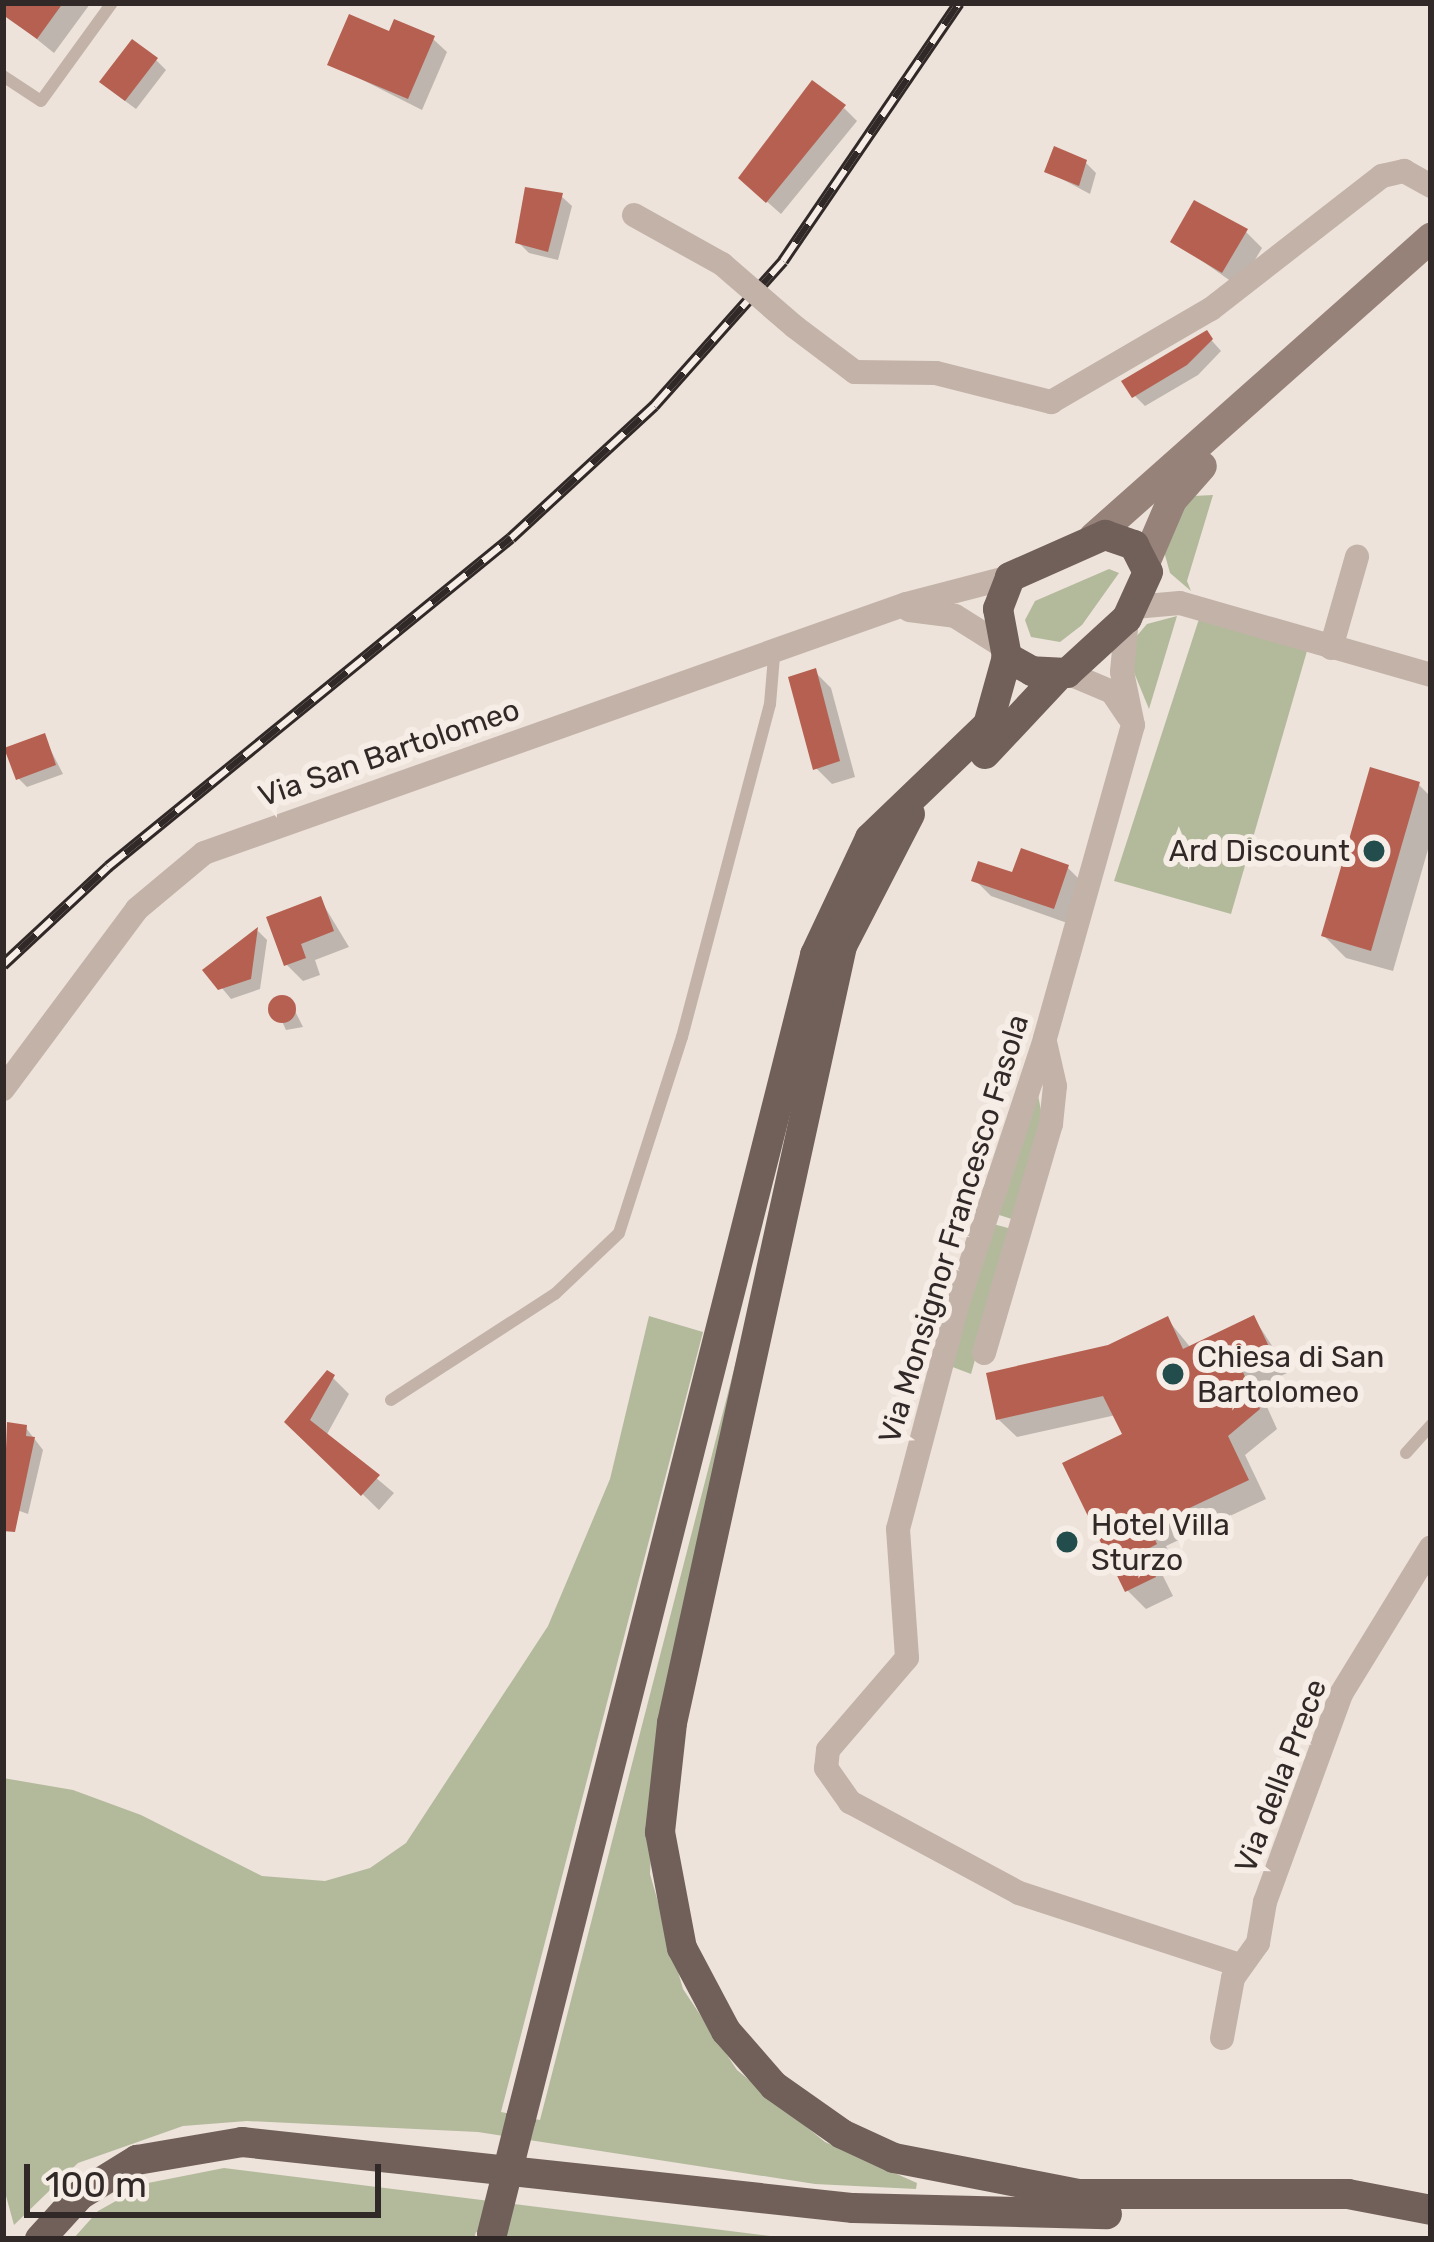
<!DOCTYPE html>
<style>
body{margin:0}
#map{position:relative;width:1434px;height:2242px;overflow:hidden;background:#ede3da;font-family:Rubik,sans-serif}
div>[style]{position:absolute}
.green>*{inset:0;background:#b3ba9c}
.shadow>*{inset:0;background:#0003}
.building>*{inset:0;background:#b56051}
.round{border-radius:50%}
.service>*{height:12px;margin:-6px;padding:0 6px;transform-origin:6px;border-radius:6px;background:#c3b2a8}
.minor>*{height:24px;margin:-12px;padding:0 12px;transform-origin:12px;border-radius:12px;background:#c3b2a8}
.secondary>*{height:30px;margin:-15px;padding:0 15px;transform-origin:15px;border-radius:15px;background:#97827a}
.primary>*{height:30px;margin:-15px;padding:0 15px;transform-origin:15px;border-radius:15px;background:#71605a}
.rail>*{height:12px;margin-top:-6px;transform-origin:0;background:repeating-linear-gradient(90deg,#f6ede6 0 22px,#312927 0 44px);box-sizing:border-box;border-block:3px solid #312927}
.minor-bridge>*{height:24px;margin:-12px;padding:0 12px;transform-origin:12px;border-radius:12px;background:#c3b2a8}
.primary-bridge>*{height:30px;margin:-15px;padding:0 15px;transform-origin:15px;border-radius:15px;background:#71605a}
.dots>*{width:33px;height:33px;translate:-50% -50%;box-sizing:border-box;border:6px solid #f6ede6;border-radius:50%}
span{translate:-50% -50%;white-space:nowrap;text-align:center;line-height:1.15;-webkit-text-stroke:12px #f6ede6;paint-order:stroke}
.street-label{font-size:30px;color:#312927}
.poi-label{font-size:30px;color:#312927}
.right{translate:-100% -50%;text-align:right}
.left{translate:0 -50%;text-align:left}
.frame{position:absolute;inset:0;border:6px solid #312927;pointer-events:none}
.scale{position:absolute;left:24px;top:2164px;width:357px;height:54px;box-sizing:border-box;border:6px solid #312927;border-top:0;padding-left:15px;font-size:36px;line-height:42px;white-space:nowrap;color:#312927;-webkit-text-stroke:9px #f6ede6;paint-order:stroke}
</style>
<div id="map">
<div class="green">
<i style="clip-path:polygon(1213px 495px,1187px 581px,1191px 591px,1170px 573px,1163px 548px,1174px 514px,1193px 496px)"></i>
<i style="clip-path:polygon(1109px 569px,1119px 573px,1082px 625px,1060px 642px,1031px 637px,1025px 620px,1035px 601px)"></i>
<i style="clip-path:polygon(1177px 616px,1149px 709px,1133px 670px,1135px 638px,1147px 624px)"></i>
<i style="clip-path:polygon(1199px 619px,1307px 651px,1231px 914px,1114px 881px)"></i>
<i style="clip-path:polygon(1038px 1095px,1044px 1126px,1015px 1220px,996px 1214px)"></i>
<i style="clip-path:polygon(993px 1224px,1012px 1229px,971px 1374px,950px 1366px)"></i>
<i style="clip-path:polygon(649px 1316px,703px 1332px,501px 2112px,540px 2120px,739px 1350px,657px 1734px,650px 1874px,683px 1989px,737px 2070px,825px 2142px,917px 2183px,916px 2189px,815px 2184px,478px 2132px,247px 2121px,183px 2126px,78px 2163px,14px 2225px,3px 2185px,3px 1778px,73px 1790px,141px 1815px,262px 1876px,325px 1881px,370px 1868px,406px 1843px,548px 1626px,610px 1479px)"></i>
<i style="clip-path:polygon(224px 2168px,795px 2239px,515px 2239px,476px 2232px,474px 2239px,73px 2239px,98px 2211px,148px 2183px)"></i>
</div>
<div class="shadow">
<i style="clip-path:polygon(4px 3px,90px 4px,54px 53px,3px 12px)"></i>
<i style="clip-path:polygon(391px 34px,433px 39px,447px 52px,422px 110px,331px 64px)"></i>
<i style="clip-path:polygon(156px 60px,166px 70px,136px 109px,113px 92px)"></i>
<i style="clip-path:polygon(844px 108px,857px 121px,781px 214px,755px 191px)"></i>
<i style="clip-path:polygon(1085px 162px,1096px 173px,1090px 194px,1047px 171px)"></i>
<i style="clip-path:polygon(561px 196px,572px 206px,558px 260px,529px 253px,518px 242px)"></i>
<i style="clip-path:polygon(1246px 232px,1262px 248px,1239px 287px,1174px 241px)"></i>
<i style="clip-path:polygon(1206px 334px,1221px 351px,1198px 375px,1145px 406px,1135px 396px)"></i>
<i style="clip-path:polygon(815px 672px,831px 688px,855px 777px,832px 784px,816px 768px)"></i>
<i style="clip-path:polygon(44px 737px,63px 774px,27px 787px,18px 778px)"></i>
<i style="clip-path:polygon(1419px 785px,1431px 797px,1431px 839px,1393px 971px,1346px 958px,1324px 936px)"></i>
<i style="clip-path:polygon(1067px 867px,1084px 884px,1070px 924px,991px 896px,975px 880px)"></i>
<i style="clip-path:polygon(320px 899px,349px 947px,315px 960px,320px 975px,303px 981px,287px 965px)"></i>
<i style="clip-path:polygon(258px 931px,267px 940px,260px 989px,231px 999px,207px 970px)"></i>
<i style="clip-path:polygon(289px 999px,303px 1027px,286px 1030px,273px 1002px)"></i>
<i style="clip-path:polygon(1254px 1318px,1289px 1372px,1258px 1387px,1277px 1429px,1245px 1455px,1266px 1499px,1166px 1546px,1174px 1563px,1160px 1570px,1173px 1596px,1146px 1609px,1127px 1590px,1126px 1435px,1116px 1415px,1017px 1437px,998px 1419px,1168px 1320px,1191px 1348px)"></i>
<i style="clip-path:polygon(333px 1378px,349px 1394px,326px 1436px,394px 1493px,379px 1510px,288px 1422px)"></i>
<i style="clip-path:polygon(9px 1426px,26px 1428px,43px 1450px,28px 1514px,3px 1505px)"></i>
</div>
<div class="building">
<i style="clip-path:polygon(3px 3px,63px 3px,37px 39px,3px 15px)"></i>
<i style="clip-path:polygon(349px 14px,389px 31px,394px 19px,435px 36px,408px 99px,327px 65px)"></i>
<i style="clip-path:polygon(132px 39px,158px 58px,125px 101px,99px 82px)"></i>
<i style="clip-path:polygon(812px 80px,846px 105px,766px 203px,738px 178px)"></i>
<i style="clip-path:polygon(1054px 146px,1087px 160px,1079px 186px,1044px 172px)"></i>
<i style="clip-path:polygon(525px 187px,563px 193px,548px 252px,515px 243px)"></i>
<i style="clip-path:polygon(1194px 200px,1248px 229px,1222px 273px,1170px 242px)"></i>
<i style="clip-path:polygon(1207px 330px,1213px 339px,1187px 365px,1132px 398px,1121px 381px)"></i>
<i style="clip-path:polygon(816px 668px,840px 761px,813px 770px,788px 677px)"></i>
<i style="clip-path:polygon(45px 733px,56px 765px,16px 780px,4px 748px)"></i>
<i style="clip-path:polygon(1370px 767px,1420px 782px,1371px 951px,1321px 936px)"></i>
<i style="clip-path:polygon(1021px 848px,1069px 865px,1054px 909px,971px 881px,978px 861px,1012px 872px)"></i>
<i style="clip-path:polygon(321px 896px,334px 931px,301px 944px,306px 958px,284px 966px,266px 917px)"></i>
<i style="clip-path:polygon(258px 927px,251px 979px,218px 990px,202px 970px)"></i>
<i class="round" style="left:268px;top:995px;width:28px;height:28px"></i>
<i style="clip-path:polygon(1254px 1315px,1272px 1353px,1241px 1368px,1260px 1409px,1228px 1436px,1249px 1480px,1149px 1527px,1157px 1544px,1144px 1551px,1156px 1577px,1125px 1592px,1062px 1463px,1122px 1434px,1103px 1396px,996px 1420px,986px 1373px,1108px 1345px,1168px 1316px,1183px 1349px)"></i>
<i style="clip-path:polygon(327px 1370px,335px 1375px,310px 1420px,380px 1475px,361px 1496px,284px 1422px)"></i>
<i style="clip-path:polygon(7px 1422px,27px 1425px,26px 1436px,35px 1437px,15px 1532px,3px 1531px)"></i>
</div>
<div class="service">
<i style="left:3px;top:76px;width:45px;rotate:33.3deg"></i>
<i style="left:41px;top:101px;width:121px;rotate:-54.1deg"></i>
<i style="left:391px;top:1400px;width:195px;rotate:-32.9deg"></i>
<i style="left:555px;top:1294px;width:88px;rotate:-43.6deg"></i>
<i style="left:619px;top:1233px;width:206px;rotate:-72.2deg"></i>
<i style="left:682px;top:1037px;width:344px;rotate:-75.2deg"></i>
<i style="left:770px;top:704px;width:48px;rotate:-85.2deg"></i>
<i style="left:1406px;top:1453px;width:38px;rotate:-48deg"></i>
</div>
<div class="minor">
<i style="left:634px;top:215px;width:101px;rotate:29.1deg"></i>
<i style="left:795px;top:327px;width:75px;rotate:36.9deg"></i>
<i style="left:855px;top:372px;width:81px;rotate:0.7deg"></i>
<i style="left:936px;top:373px;width:119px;rotate:14.2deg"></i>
<i style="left:1051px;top:402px;width:185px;rotate:-30.2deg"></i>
<i style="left:1211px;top:309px;width:217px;rotate:-37.9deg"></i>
<i style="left:1382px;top:176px;width:23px;rotate:-13deg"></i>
<i style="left:1404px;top:171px;width:31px;rotate:29deg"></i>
<i style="left:1134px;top:607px;width:46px;rotate:-5deg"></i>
<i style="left:1180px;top:603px;width:261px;rotate:16deg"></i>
<i style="left:909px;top:610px;width:46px;rotate:7.4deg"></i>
<i style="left:955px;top:616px;width:54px;rotate:32.2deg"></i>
<i style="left:1127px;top:618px;width:54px;rotate:95.3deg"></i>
<i style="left:1122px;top:672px;width:54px;rotate:78.3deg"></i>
<i style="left:1133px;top:725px;width:326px;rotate:105.7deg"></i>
<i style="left:1045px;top:1039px;width:277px;rotate:108.3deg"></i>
<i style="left:958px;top:1302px;width:235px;rotate:104.8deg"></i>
<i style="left:898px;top:1529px;width:129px;rotate:86deg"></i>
<i style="left:907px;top:1658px;width:121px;rotate:130.7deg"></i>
<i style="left:828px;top:1750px;width:18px;rotate:96deg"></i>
<i style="left:826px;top:1768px;width:42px;rotate:54.8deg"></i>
<i style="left:850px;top:1802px;width:192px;rotate:28.3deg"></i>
<i style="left:1019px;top:1893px;width:231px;rotate:18.1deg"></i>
<i style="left:1331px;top:648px;width:95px;rotate:-74.1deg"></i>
<i style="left:1067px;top:673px;width:49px;rotate:22.9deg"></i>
<i style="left:1112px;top:692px;width:30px;rotate:56deg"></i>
<i style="left:3px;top:1089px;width:224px;rotate:-53.3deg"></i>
<i style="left:137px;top:909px;width:87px;rotate:-39.9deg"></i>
<i style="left:204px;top:853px;width:745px;rotate:-19.53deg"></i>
<i style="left:906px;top:604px;width:107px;rotate:-14.6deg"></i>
<i style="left:984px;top:1353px;width:239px;rotate:-73.7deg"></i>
<i style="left:1051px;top:1124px;width:38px;rotate:-84deg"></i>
<i style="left:1055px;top:1086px;width:45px;rotate:-102.8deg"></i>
<i style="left:1222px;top:2038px;width:61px;rotate:-79.6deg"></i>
<i style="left:1233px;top:1978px;width:43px;rotate:-54.5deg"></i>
<i style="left:1258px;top:1943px;width:42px;rotate:-80.3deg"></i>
<i style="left:1265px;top:1902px;width:221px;rotate:-69.9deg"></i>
<i style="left:1341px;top:1694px;width:172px;rotate:-58.5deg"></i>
</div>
<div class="secondary">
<i style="left:1094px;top:537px;width:451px;rotate:-41.6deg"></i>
<i style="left:1145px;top:563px;width:69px;rotate:-66.8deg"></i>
<i style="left:1172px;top:500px;width:45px;rotate:-48.6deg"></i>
</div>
<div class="primary">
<i style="left:1105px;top:535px;width:31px;rotate:19deg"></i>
<i style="left:1134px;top:545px;width:30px;rotate:63deg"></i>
<i style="left:1148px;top:572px;width:51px;rotate:114.5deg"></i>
<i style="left:1127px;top:618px;width:81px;rotate:137.5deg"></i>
<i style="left:1067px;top:673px;width:35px;rotate:-177deg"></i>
<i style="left:1032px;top:671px;width:29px;rotate:-151deg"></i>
<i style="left:1007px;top:657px;width:49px;rotate:-100.6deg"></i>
<i style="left:998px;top:609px;width:34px;rotate:-69deg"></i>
<i style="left:1010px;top:577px;width:104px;rotate:-23.9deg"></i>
<i style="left:985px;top:754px;width:110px;rotate:-46.8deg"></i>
<i style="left:910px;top:814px;width:148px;rotate:117.3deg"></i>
<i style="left:842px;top:946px;width:795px;rotate:102.34deg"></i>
<i style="left:672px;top:1723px;width:110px;rotate:96.3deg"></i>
<i style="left:660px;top:1832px;width:118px;rotate:79.3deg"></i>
<i style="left:682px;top:1948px;width:94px;rotate:62.1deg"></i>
<i style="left:726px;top:2031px;width:73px;rotate:48.9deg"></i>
<i style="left:774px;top:2086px;width:83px;rotate:35.2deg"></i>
<i style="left:842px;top:2134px;width:57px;rotate:24.8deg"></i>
<i style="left:894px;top:2158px;width:188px;rotate:11deg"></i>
<i style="left:1079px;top:2194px;width:269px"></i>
<i style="left:1348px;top:2194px;width:85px;rotate:10.9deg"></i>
<i style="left:521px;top:2118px;width:1200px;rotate:-75.81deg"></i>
<i style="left:815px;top:955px;width:129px;rotate:-64.8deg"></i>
<i style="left:870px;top:838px;width:163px;rotate:-43.8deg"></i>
<i style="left:988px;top:725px;width:71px;rotate:-74.4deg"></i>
<i style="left:40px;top:2239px;width:59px;rotate:-47.7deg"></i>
<i style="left:80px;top:2195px;width:67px;rotate:-31.6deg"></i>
<i style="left:137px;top:2160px;width:107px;rotate:-9.7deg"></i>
<i style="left:242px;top:2142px;width:615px;rotate:6.17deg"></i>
<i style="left:853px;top:2208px;width:254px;rotate:1.4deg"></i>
</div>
<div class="rail">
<i style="left:3px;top:965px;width:144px;rotate:-43deg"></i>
<i style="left:108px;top:867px;width:520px;rotate:-39.23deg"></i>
<i style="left:511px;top:538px;width:195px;rotate:-42.7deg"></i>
<i style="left:654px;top:406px;width:194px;rotate:-48.3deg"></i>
<i style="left:783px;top:261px;width:312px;rotate:-55.7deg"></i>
</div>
<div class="minor-bridge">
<i style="left:722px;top:264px;width:96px;rotate:40.8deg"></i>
</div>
<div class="primary-bridge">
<i style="left:492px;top:2234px;width:120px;rotate:-76deg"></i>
</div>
<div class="dots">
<i style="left:1374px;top:851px;background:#234d4c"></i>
<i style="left:1173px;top:1374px;background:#234d4c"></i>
<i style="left:1067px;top:1542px;background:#234d4c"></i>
</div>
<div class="street-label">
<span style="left:389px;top:753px;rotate:-19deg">Via San Bartolomeo</span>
<span style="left:954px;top:1229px;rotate:-73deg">Via Monsignor Francesco Fasola</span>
<span style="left:1281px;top:1776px;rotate:-69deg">Via della Prece</span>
</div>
<div class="poi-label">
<span class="right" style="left:1350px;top:851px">Ard Discount</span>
<span class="left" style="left:1197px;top:1374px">Chiesa di San<br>Bartolomeo</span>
<span class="left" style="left:1091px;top:1542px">Hotel Villa<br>Sturzo</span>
</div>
<div class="frame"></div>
<div class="scale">100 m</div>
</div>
